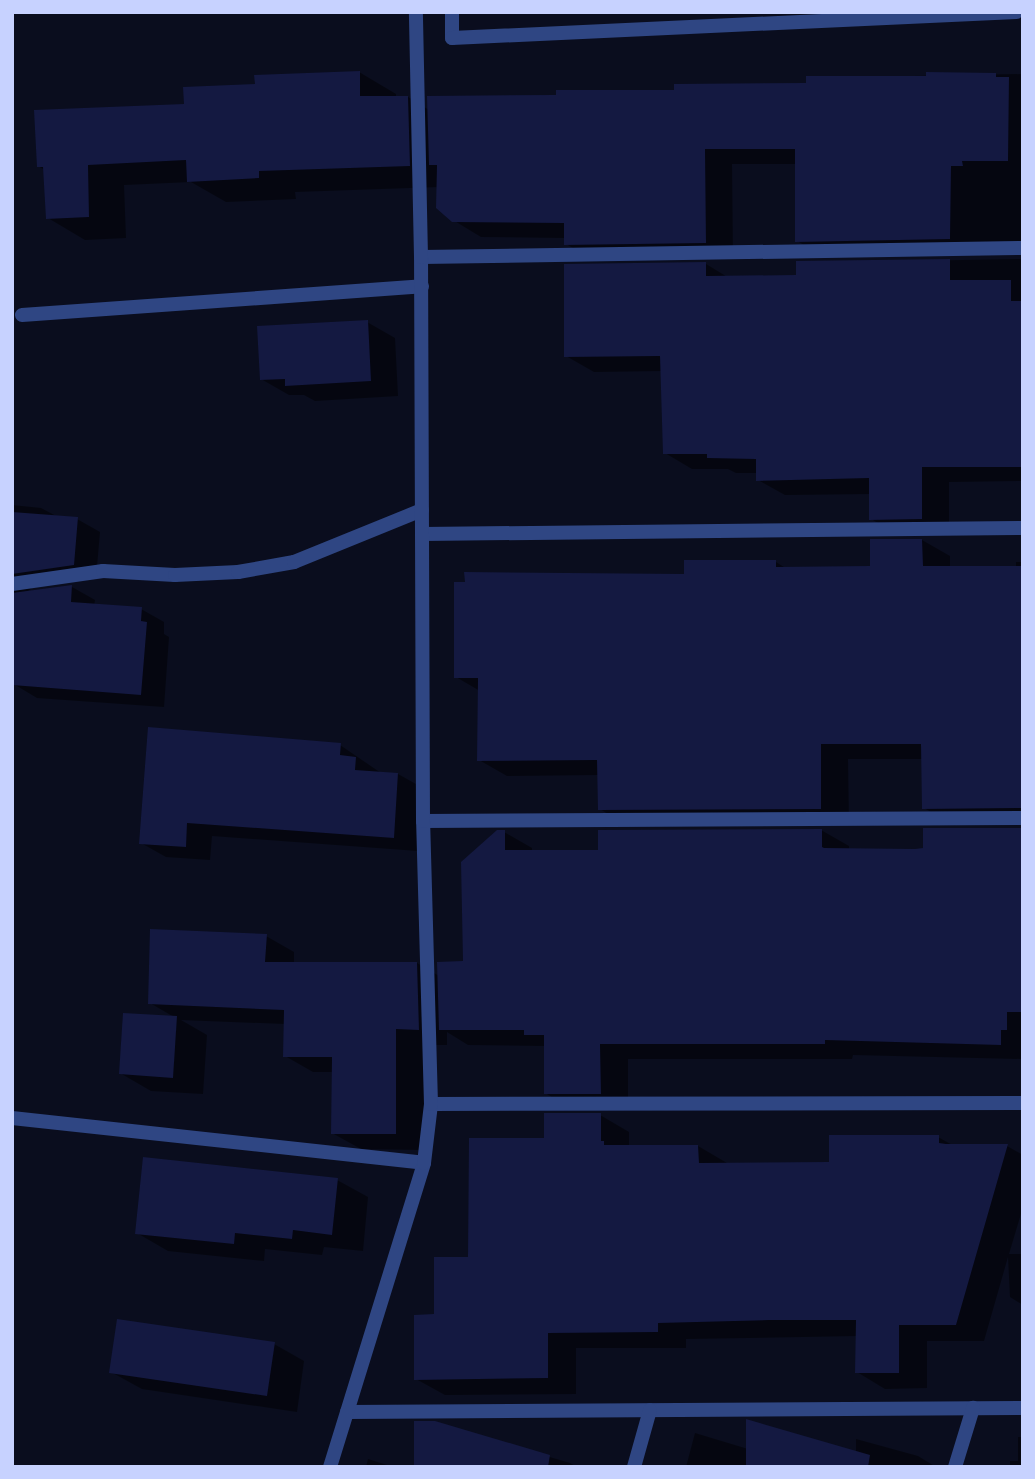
<!DOCTYPE html>
<style>
body{margin:0}
#map{position:relative;width:1035px;height:1479px;overflow:hidden;background:#0a0d1e;font-family:"Golos Text",sans-serif}
div>[style]{position:absolute}
.shadow>*{inset:0;background:#0007}
.building>*{inset:0;background:#141941}
.lane>*{height:14px;margin:-7px;padding:0 7px;transform-origin:7px;border-radius:7px;background:#2f4683}
.street>*{height:14px;margin:-7px;padding:0 7px;transform-origin:7px;border-radius:7px;background:#2f4683}
span{translate:-50% -50%;white-space:nowrap;text-align:center;line-height:1.15;-webkit-text-stroke:5px #0a0d1e;paint-order:stroke}
.frame{position:absolute;inset:0;border:14px solid #c7d2ff;pointer-events:none}
</style>
<div id="map">
<div class="shadow">
<i style="clip-path:polygon(359px 72px,396px 94px,396px 97px,408px 97px,429px 110px,558px 97px,808px 85px,808px 78px,1023px 74px,1023px 254px,825px 257px,797px 241px,796px 164px,732px 164px,733px 258px,594px 260px,566px 244px,566px 238px,481px 237px,453px 220px,439px 187px,295px 192px,296px 199px,226px 202px,191px 182px,124px 185px,126px 238px,85px 240px,48px 218px,45px 170px,38px 166px,186px 105px,257px 86px)"></i>
<i style="clip-path:polygon(1023px 259px,1023px 481px,949px 482px,949px 534px,899px 535px,871px 519px,871px 494px,785px 495px,758px 480px,758px 473px,736px 473px,728px 469px,692px 469px,665px 453px,662px 371px,594px 372px,566px 356px,706px 264px,729px 278px,798px 276px,797px 263px)"></i>
<i style="clip-path:polygon(367px 322px,395px 338px,398px 396px,315px 401px,304px 395px,289px 395px,261px 379px)"></i>
<i style="clip-path:polygon(12px 505px,41px 508px,58px 517px,77px 519px,100px 532px,96px 578px,33px 587px,26px 593px,72px 587px,95px 600px,94px 606px,141px 609px,164px 622px,164px 634px,169px 637px,164px 707px,37px 698px,12px 683px)"></i>
<i style="clip-path:polygon(922px 540px,950px 556px,950px 568px,1016px 567px,1016px 562px,1023px 562px,1023px 824px,952px 824px,924px 808px,923px 759px,848px 759px,849px 824px,627px 826px,600px 809px,599px 775px,507px 776px,479px 760px,480px 691px,456px 677px,686px 576px,776px 562px,787px 569px,872px 568px)"></i>
<i style="clip-path:polygon(340px 745px,381px 773px,398px 774px,423px 788px,418px 851px,212px 836px,210px 860px,166px 857px,141px 843px)"></i>
<i style="clip-path:polygon(1023px 829px,1023px 1059px,853px 1055px,852px 1059px,628px 1059px,628px 1109px,573px 1109px,545px 1093px,546px 1046px,468px 1045px,447px 1032px,447px 1045px,424px 1045px,424px 1150px,361px 1149px,332px 1133px,334px 1072px,313px 1072px,285px 1056px,285px 1024px,181px 1020px,207px 1035px,203px 1094px,151px 1091px,120px 1073px,174px 1017px,150px 1003px,266px 936px,294px 952px,294px 964px,417px 963px,439px 976px,464px 963px,504px 832px,532px 848px,532px 852px,600px 852px,821px 830px,849px 846px,849px 850px,915px 850px)"></i>
<i style="clip-path:polygon(600px 1115px,629px 1132px,629px 1147px,698px 1146px,727px 1163px,831px 1164px,938px 1137px,954px 1146px,1007px 1146px,1023px 1155px,1023px 1207px,1009px 1254px,1023px 1254px,1023px 1305px,1010px 1297px,1008px 1257px,984px 1341px,927px 1341px,927px 1388px,885px 1389px,857px 1372px,857px 1336px,686px 1339px,686px 1348px,576px 1348px,576px 1394px,445px 1395px,416px 1379px,436px 1316px,545px 1140px)"></i>
<i style="clip-path:polygon(337px 1180px,368px 1197px,363px 1251px,324px 1247px,322px 1255px,265px 1249px,264px 1261px,168px 1251px,137px 1233px)"></i>
<i style="clip-path:polygon(274px 1344px,304px 1361px,297px 1412px,142px 1389px,111px 1372px)"></i>
<i style="clip-path:polygon(434px 1423px,570px 1463px,577px 1467px,416px 1467px)"></i>
<i style="clip-path:polygon(695px 1433px,748px 1449px,856px 1452px,856px 1439px,918px 1456px,936px 1467px,686px 1467px)"></i>
<i style="clip-path:polygon(1018px 1437px,1023px 1437px,1023px 1467px,1010px 1467px,1010px 1461px,1018px 1461px)"></i>
<i style="clip-path:polygon(368px 1459px,393px 1467px,366px 1467px)"></i>
</div>
<div class="building">
<i style="clip-path:polygon(360px 71px,360px 96px,408px 96px,410px 166px,259px 171px,259px 178px,187px 182px,186px 160px,88px 165px,89px 217px,46px 219px,43px 167px,37px 167px,34px 110px,184px 104px,183px 87px,255px 84px,254px 75px)"></i>
<i style="clip-path:polygon(926px 72px,996px 73px,996px 77px,1009px 77px,1008px 161px,962px 161px,963px 166px,951px 166px,950px 239px,795px 242px,795px 149px,705px 149px,706px 243px,564px 245px,564px 223px,452px 222px,436px 208px,437px 165px,429px 165px,427px 96px,556px 95px,556px 90px,674px 90px,674px 84px,806px 83px,806px 76px,926px 76px)"></i>
<i style="clip-path:polygon(950px 259px,950px 280px,1011px 280px,1011px 301px,1023px 301px,1023px 467px,922px 467px,922px 519px,869px 520px,869px 478px,756px 481px,756px 459px,707px 458px,707px 454px,663px 454px,660px 356px,564px 357px,564px 264px,706px 262px,706px 276px,796px 275px,796px 261px)"></i>
<i style="clip-path:polygon(368px 320px,371px 381px,285px 386px,285px 379px,260px 380px,257px 326px)"></i>
<i style="clip-path:polygon(12px 512px,78px 517px,74px 565px,12px 574px)"></i>
<i style="clip-path:polygon(870px 539px,922px 539px,923px 566px,1023px 566px,1023px 808px,922px 809px,921px 744px,821px 744px,821px 809px,598px 810px,597px 760px,477px 761px,478px 678px,454px 678px,454px 582px,465px 582px,464px 572px,684px 574px,684px 560px,776px 560px,776px 567px,870px 566px)"></i>
<i style="clip-path:polygon(72px 585px,71px 602px,142px 607px,141px 621px,147px 622px,141px 695px,12px 685px,12px 593px)"></i>
<i style="clip-path:polygon(148px 727px,341px 743px,340px 755px,356px 757px,355px 770px,398px 773px,394px 838px,187px 823px,186px 847px,139px 844px)"></i>
<i style="clip-path:polygon(923px 828px,1023px 828px,1023px 1012px,1007px 1012px,1007px 1030px,1001px 1030px,1001px 1045px,825px 1040px,825px 1044px,600px 1044px,601px 1094px,544px 1094px,544px 1035px,524px 1035px,524px 1030px,439px 1030px,437px 962px,463px 961px,461px 862px,497px 830px,505px 830px,505px 850px,598px 850px,598px 830px,822px 829px,822px 847px,824px 848px,915px 849px,923px 848px)"></i>
<i style="clip-path:polygon(150px 929px,267px 934px,265px 962px,417px 962px,419px 1030px,396px 1029px,396px 1134px,331px 1134px,332px 1057px,283px 1057px,284px 1010px,148px 1004px)"></i>
<i style="clip-path:polygon(123px 1013px,177px 1016px,173px 1078px,119px 1074px)"></i>
<i style="clip-path:polygon(544px 1113px,601px 1113px,601px 1141px,604px 1141px,604px 1145px,698px 1145px,699px 1163px,829px 1162px,829px 1135px,939px 1135px,939px 1143px,946px 1144px,1008px 1144px,956px 1325px,899px 1325px,899px 1373px,855px 1373px,856px 1320px,769px 1320px,658px 1323px,658px 1332px,548px 1333px,548px 1378px,414px 1380px,414px 1315px,434px 1314px,434px 1257px,468px 1257px,469px 1138px,544px 1138px)"></i>
<i style="clip-path:polygon(143px 1157px,338px 1178px,332px 1235px,293px 1230px,292px 1239px,235px 1233px,234px 1244px,135px 1234px)"></i>
<i style="clip-path:polygon(117px 1319px,275px 1342px,267px 1396px,109px 1373px)"></i>
<i style="clip-path:polygon(746px 1419px,870px 1455px,868px 1467px,746px 1467px)"></i>
<i style="clip-path:polygon(414px 1421px,435px 1421px,550px 1455px,548px 1467px,414px 1467px)"></i>
</div>
<div class="lane">
<i style="left:452px;top:12px;width:26px;rotate:90deg"></i>
<i style="left:452px;top:38px;width:565px;rotate:-2.64deg"></i>
<i style="left:22px;top:315px;width:401px;rotate:-4.1deg"></i>
<i style="left:12px;top:584px;width:92px;rotate:-8.1deg"></i>
<i style="left:103px;top:571px;width:72px;rotate:3.2deg"></i>
<i style="left:175px;top:575px;width:63px;rotate:-2.7deg"></i>
<i style="left:238px;top:572px;width:57px;rotate:-10.1deg"></i>
<i style="left:294px;top:562px;width:138px;rotate:-22.1deg"></i>
</div>
<div class="street">
<i style="left:421px;top:257px;width:602px;rotate:-0.86deg"></i>
<i style="left:422px;top:534px;width:601px;rotate:-0.57deg"></i>
<i style="left:423px;top:821px;width:600px;rotate:-0.29deg"></i>
<i style="left:431px;top:1104px;width:592px;rotate:-0.1deg"></i>
<i style="left:12px;top:1118px;width:414px;rotate:6.2deg"></i>
<i style="left:347px;top:1412px;width:676px;rotate:-0.34deg"></i>
<i style="left:330px;top:1467px;width:318px;rotate:-72.8deg"></i>
<i style="left:424px;top:1163px;width:59px;rotate:-83.2deg"></i>
<i style="left:431px;top:1104px;width:283px;rotate:-91.6deg"></i>
<i style="left:423px;top:821px;width:564px;rotate:-90.2deg"></i>
<i style="left:421px;top:257px;width:245px;rotate:-91.2deg"></i>
<i style="left:634px;top:1467px;width:59px;rotate:-74.3deg"></i>
<i style="left:955px;top:1467px;width:62px;rotate:-73deg"></i>
</div>
<div class="frame"></div>
</div>
